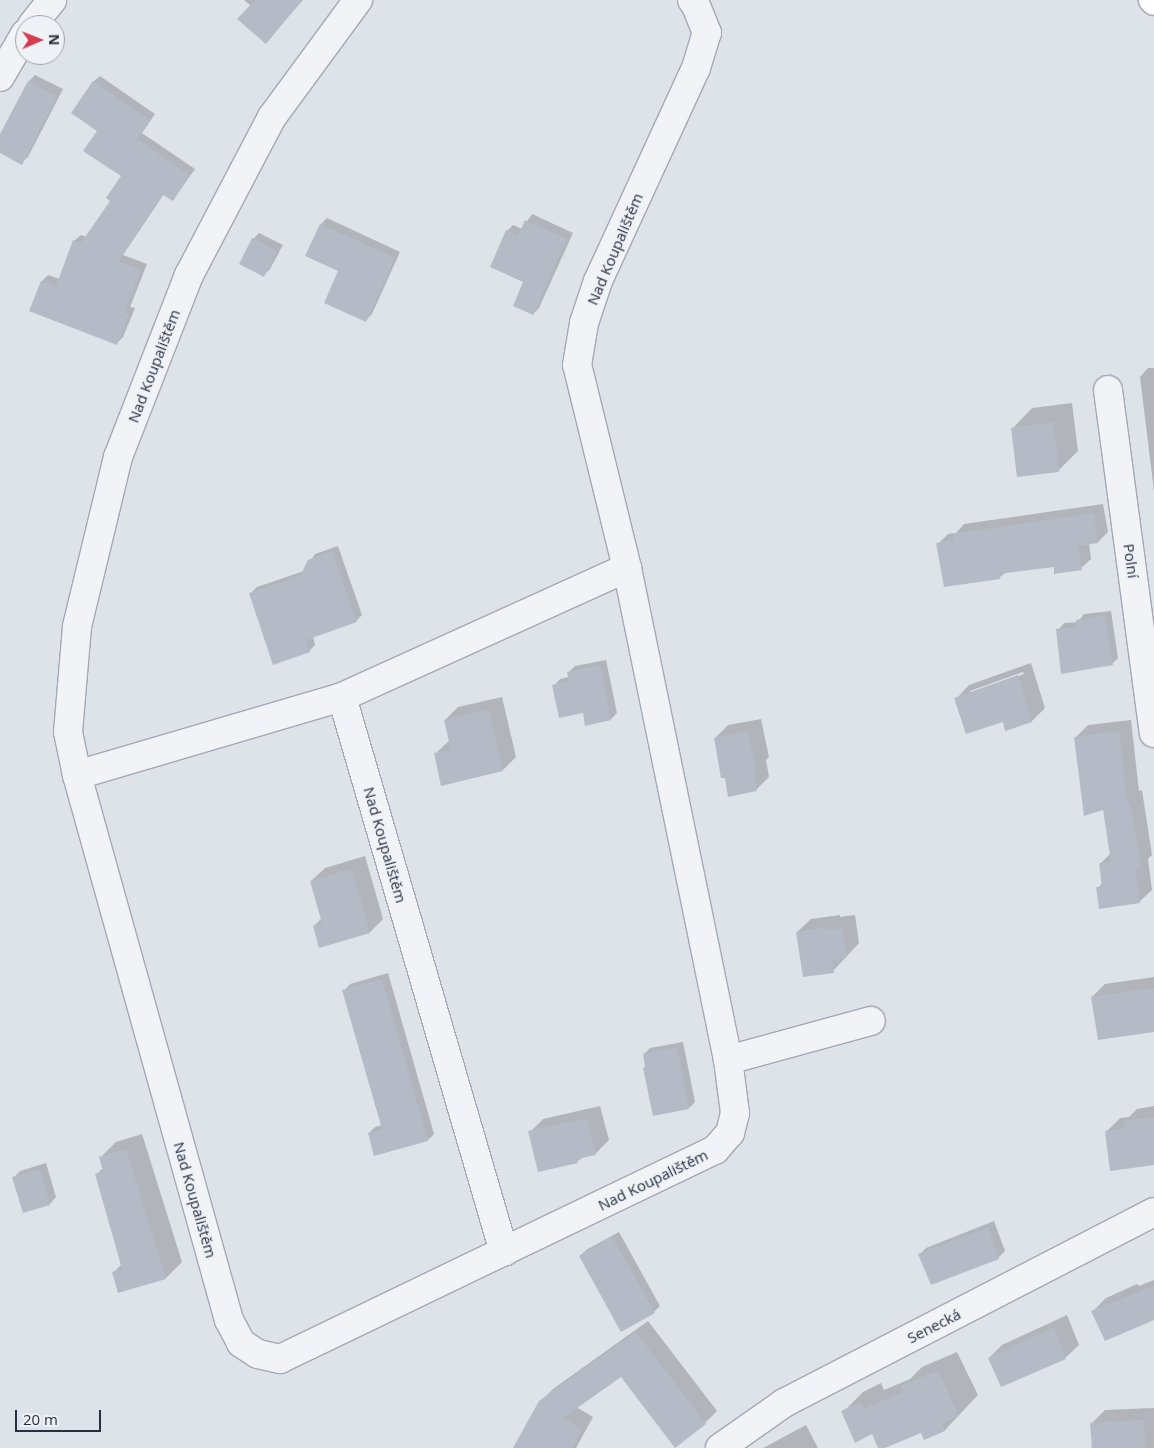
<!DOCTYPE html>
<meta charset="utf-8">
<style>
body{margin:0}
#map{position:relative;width:1154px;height:1448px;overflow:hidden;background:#dee2e9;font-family:"Open Sans",sans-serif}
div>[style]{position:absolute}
.shadow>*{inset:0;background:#0003}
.building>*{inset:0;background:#b5bbc6}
.roads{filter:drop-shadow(1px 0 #a3a9b3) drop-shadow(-1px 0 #a3a9b3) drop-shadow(0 1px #a3a9b3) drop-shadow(0 -1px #a3a9b3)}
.minor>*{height:28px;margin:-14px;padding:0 14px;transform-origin:14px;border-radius:14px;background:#f1f3f7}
.tertiary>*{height:28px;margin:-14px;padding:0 14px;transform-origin:14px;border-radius:14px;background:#f1f3f7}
.secondary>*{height:28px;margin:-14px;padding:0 14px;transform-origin:14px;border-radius:14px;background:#fff}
span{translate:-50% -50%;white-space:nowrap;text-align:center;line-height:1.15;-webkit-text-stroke:4px #eef1f6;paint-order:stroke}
.street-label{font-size:15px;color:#273041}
.north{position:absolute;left:15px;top:15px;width:50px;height:50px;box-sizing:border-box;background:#eef1f6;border:1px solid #9ea4ae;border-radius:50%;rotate:89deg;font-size:14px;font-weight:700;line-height:20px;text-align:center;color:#273041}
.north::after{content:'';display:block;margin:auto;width:18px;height:22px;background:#d53c50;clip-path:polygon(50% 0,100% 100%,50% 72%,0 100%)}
.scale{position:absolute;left:15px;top:1410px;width:86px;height:22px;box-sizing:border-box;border:2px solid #273041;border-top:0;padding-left:6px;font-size:15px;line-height:18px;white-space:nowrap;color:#273041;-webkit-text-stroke:4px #eef1f6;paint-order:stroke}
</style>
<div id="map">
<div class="shadow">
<i style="clip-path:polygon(244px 0,303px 0,266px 42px,251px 6px)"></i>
<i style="clip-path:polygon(35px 75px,63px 89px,28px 157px,21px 163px,0 152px,0 136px,29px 81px)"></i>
<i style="clip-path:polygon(100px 76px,155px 114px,142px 133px,195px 169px,173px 200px,164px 194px,123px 255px,147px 264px,130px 307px,135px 308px,123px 337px,117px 343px,31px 310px,42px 281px,48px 275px,60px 279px,74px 241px,81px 235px,87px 237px,112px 200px,122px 176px,99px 130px,93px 82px)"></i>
<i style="clip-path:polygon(532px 214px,573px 233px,539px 308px,533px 314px,525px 281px,507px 231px,513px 225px,522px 229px)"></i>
<i style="clip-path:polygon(327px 218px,400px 252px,372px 314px,366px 320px,340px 270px,321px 224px)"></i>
<i style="clip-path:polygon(259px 233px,283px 245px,270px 269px,264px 275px,253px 239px)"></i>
<i style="clip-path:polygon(1148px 368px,1154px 368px,1154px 491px,1140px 377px)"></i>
<i style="clip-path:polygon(1072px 403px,1078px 451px,1059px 470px,1013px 428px,1032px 408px)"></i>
<i style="clip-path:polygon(1103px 504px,1108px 532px,1098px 542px,1089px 543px,1091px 559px,1081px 568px,1055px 565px,1006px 572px,999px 578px,938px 544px,948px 534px,956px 533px,964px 524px)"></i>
<i style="clip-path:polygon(338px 546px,362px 615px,356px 621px,313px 636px,315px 645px,309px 651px,250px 594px,257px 587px,304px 571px,315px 554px)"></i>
<i style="clip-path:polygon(1111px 611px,1118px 658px,1112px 664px,1058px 630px,1064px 623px,1078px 622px,1084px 614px)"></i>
<i style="clip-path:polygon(606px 660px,617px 713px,611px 719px,586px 724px,584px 712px,554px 686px,560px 679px,569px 677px,568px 673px,575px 666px)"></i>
<i style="clip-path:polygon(evenodd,1031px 663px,1045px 708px,1032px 721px,1006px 729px,1004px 721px,956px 699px,969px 685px,1031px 663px,1023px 672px,1024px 674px,970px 694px,970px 691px,1023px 672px)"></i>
<i style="clip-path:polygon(502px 697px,516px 757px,503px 770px,435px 754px,450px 740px,445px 720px,458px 707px)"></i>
<i style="clip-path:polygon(761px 719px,769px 757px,766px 760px,769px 777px,756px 790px,715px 738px,728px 725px)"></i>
<i style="clip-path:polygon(1131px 720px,1139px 791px,1142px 790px,1152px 855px,1148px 859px,1152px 890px,1139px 902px,1098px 888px,1102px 883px,1100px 864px,1111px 853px,1104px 808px,1076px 737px,1088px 725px)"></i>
<i style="clip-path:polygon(365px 856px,383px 919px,370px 932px,320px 946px,314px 926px,322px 918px,311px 881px,325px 868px)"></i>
<i style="clip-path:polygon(840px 915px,840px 917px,855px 915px,859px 943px,833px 971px,797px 932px,811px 919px)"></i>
<i style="clip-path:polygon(388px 973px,434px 1134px,428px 1140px,369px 1133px,375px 1127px,382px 1125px,344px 991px,350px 984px)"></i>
<i style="clip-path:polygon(1154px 977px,1154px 1031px,1092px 997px,1105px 984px)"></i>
<i style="clip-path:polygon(683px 1042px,695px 1102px,689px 1108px,646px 1066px,644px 1054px,650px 1048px)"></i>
<i style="clip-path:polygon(600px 1106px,609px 1140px,595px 1154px,583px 1157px,578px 1161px,539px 1170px,530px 1132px,543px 1119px)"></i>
<i style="clip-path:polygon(1154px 1106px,1154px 1164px,1107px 1131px,1120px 1118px,1129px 1117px,1137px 1109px)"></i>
<i style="clip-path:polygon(142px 1134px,182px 1262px,166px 1278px,114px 1272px,122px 1264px,97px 1174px,103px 1168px,100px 1158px,116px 1142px)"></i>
<i style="clip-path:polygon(46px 1163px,56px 1197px,50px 1204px,14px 1177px,20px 1171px)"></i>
<i style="clip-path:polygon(994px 1221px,1005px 1251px,998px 1258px,920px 1254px,926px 1248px)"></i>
<i style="clip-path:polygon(619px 1232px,660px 1306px,654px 1312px,580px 1256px,586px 1250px)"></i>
<i style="clip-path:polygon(1154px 1280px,1154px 1318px,1093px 1311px,1106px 1298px,1137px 1284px,1139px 1286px)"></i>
<i style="clip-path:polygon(1067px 1315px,1079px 1345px,1065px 1358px,989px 1358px,1002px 1345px)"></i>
<i style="clip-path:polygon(648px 1321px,717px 1411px,705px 1423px,621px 1376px,576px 1407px,593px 1417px,576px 1448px,515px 1448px,540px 1402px,553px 1389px)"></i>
<i style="clip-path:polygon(957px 1352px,978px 1395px,945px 1430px,924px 1439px,921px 1431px,880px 1448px,873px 1433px,843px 1412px,863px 1392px,881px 1383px,884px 1390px,910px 1379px,922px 1367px)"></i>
<i style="clip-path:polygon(1154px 1408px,1154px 1448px,1091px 1448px,1093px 1445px,1092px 1423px,1105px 1410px)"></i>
<i style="clip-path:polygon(806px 1425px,818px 1448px,763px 1448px)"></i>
</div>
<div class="building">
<i style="clip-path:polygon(255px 0,302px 0,266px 44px,237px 19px)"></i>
<i style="clip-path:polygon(28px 81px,57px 96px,22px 165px,0 153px,0 134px)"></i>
<i style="clip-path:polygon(93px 81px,150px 120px,137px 139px,190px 175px,173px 201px,163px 195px,118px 261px,141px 270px,124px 313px,129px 314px,117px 345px,29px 311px,41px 281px,56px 286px,73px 240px,81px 243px,110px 201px,106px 198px,121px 176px,83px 151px,97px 131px,71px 113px)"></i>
<i style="clip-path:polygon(525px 220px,567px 239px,533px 315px,513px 306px,523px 282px,490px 267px,506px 230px,518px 236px)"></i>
<i style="clip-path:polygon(320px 224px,395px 258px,366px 322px,324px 303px,338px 271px,305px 256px)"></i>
<i style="clip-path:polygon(252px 238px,277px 251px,264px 277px,239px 264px)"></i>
<i style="clip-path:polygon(1053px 422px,1059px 472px,1017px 477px,1011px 428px)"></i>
<i style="clip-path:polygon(1094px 513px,1098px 543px,1078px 546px,1082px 570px,1054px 574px,1054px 567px,999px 574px,1000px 579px,944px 587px,936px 543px,954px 540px,953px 534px)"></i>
<i style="clip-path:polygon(332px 551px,357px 622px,306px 640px,310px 652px,273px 665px,249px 593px,300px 576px,308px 560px)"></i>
<i style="clip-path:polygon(1105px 616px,1113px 665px,1061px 674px,1056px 629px,1077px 627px,1076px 620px)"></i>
<i style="clip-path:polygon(600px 665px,611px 720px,585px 726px,583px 713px,559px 718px,552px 685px,569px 681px,567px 672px)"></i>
<i style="clip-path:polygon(1018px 675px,1032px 722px,1005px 731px,1003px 722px,966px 734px,954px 698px)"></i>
<i style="clip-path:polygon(489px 709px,503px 771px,441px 786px,434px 753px,451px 750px,444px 720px)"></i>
<i style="clip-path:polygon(748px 731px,756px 772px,753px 772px,757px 791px,728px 797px,725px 778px,721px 778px,714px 738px)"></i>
<i style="clip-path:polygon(1119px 731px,1127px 802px,1130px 802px,1141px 868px,1135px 869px,1140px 903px,1099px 909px,1096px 887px,1102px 887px,1099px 863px,1111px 862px,1103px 810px,1084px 816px,1074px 737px)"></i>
<i style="clip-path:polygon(352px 869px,370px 933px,319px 948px,313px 926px,322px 923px,310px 881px)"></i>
<i style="clip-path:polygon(827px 927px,827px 930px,843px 928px,846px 958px,832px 960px,834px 973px,803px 977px,796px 932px)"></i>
<i style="clip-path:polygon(382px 979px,428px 1141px,374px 1156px,368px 1133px,382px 1129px,342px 990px)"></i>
<i style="clip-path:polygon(1154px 988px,1154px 1032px,1098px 1040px,1091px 997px)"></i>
<i style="clip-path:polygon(677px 1047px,689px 1109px,653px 1116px,643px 1068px,645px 1067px,643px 1054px)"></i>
<i style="clip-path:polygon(1154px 1117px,1154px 1165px,1110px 1171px,1105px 1131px,1124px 1128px,1123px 1121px)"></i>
<i style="clip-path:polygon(587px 1118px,596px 1155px,577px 1159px,578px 1163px,538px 1172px,528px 1131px)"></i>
<i style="clip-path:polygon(126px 1149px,166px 1279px,118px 1293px,112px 1272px,122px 1269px,95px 1174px,103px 1171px,99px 1157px)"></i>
<i style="clip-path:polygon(40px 1169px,50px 1205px,23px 1213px,12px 1177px)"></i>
<i style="clip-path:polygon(988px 1227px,999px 1259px,931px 1285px,918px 1254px)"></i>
<i style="clip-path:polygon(612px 1237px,655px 1313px,621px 1332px,579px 1256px)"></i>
<i style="clip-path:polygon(1154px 1286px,1154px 1320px,1105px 1341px,1091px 1311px)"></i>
<i style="clip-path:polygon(1054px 1327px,1066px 1359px,1001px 1387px,988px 1358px)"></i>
<i style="clip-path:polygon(636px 1332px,706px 1424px,675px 1448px,621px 1377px,563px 1418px,582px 1429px,572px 1448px,513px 1448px,539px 1401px)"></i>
<i style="clip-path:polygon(938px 1371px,959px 1416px,942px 1423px,945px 1431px,924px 1440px,921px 1433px,885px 1448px,878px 1448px,872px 1434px,855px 1443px,841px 1411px,861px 1402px,864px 1409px,903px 1392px,901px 1386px)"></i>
<i style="clip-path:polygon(1144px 1420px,1145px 1448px,1092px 1448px,1090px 1423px)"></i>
</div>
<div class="roads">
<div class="minor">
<i style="left:358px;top:0;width:145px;rotate:126.3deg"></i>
<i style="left:272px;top:117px;width:178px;rotate:117.7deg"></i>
<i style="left:189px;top:275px;width:195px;rotate:111.3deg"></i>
<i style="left:118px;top:457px;width:175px;rotate:103.6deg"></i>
<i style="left:77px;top:627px;width:105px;rotate:94.9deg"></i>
<i style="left:68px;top:732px;width:44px;rotate:78.2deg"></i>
<i style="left:77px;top:775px;width:276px;rotate:-16.4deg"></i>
<i style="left:342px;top:697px;width:313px;rotate:-24.4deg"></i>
<i style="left:627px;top:568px;width:209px;rotate:-103.8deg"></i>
<i style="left:577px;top:365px;width:43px;rotate:-80.5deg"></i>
<i style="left:584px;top:323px;width:44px;rotate:-71.6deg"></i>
<i style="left:598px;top:281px;width:234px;rotate:-65.3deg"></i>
<i style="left:696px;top:68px;width:37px;rotate:-73deg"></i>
<i style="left:707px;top:33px;width:31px;rotate:-112deg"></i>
<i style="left:695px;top:4px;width:5px;rotate:-127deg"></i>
<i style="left:32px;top:25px;width:32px;rotate:-51deg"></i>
<i style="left:0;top:77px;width:50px;rotate:-59.8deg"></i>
<i style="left:1108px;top:390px;width:346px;rotate:82.4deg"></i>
<i style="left:342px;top:697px;width:578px;rotate:73.73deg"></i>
<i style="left:77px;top:775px;width:566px;rotate:74.42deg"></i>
<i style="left:229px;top:1320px;width:26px;rotate:62deg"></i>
<i style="left:241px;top:1343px;width:20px;rotate:33deg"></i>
<i style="left:258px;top:1354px;width:23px;rotate:13deg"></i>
<i style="left:280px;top:1359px;width:483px;rotate:-25.7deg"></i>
<i style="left:715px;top:1150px;width:23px;rotate:-49deg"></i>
<i style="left:730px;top:1133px;width:21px;rotate:-76deg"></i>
<i style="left:735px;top:1113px;width:53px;rotate:-97.5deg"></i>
<i style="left:728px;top:1060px;width:502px;rotate:-101.6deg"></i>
<i style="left:728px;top:1060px;width:148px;rotate:-15.3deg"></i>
</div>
<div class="tertiary">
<i style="left:720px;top:1448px;width:78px;rotate:-35.1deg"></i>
<i style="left:784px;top:1403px;width:416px;rotate:-27.3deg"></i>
</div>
<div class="secondary">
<i style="left:1153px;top:0;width:1px;rotate:45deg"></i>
</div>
</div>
<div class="street-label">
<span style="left:615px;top:249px;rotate:-67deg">Nad Koupalištěm</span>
<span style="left:154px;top:366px;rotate:-69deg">Nad Koupalištěm</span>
<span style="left:1131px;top:561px;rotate:82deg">Polní</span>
<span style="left:385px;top:845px;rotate:74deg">Nad Koupalištěm</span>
<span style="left:653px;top:1180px;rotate:-26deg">Nad Koupalištěm</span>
<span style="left:195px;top:1200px;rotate:74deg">Nad Koupalištěm</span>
<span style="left:934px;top:1326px;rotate:-27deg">Senecká</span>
</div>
<div class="north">N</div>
<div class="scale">20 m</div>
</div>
